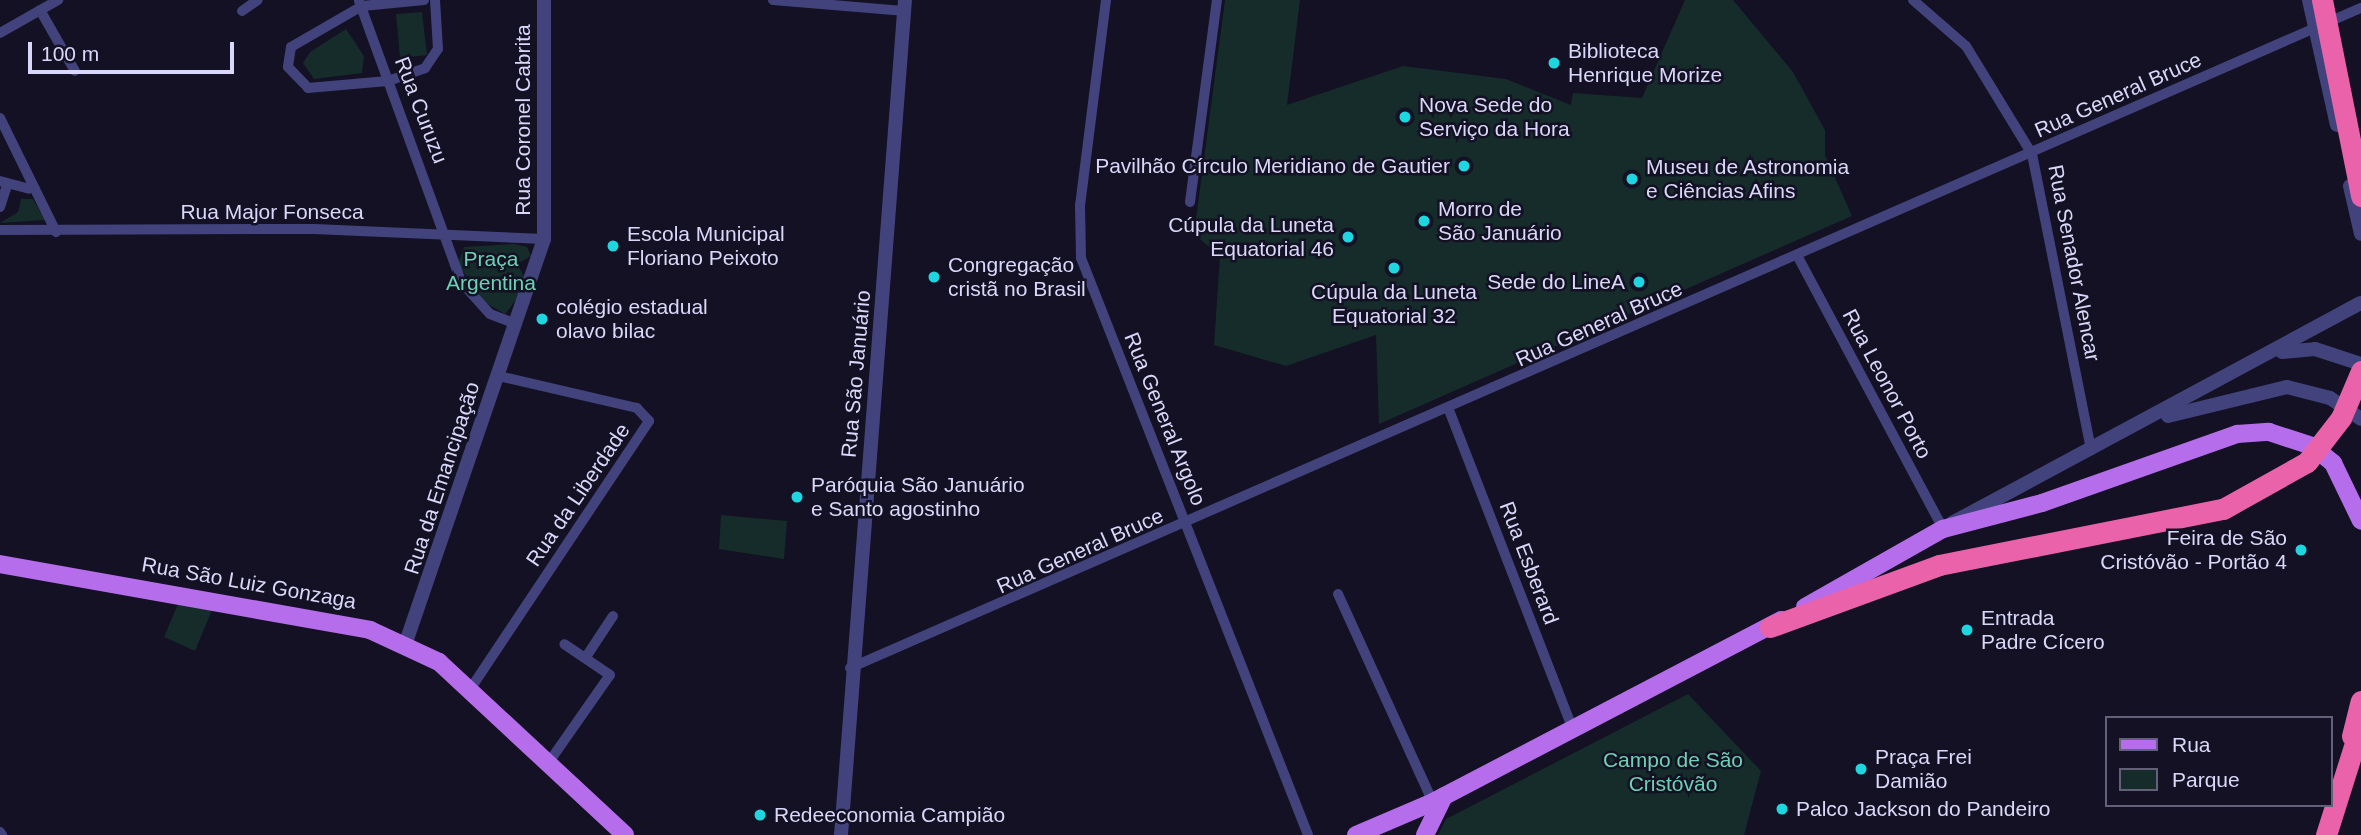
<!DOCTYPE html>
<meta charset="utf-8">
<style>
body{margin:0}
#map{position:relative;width:2361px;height:835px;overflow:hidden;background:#131123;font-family:Arial,sans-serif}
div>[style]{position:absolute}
.green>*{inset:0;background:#152c2a}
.minor>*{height:10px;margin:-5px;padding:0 5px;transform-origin:5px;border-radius:5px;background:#42437c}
.tertiary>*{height:14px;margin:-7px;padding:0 7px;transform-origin:7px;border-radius:7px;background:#42437c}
.primary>*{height:18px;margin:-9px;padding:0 9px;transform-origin:9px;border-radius:9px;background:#b66dec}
.motorway>*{height:21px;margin:-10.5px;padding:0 10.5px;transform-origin:10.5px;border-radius:10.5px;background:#ea63aa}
.motorway-bridge>*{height:21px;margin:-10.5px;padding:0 10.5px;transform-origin:10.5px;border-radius:10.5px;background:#ea63aa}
.dots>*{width:19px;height:19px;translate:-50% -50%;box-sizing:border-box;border:4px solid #131123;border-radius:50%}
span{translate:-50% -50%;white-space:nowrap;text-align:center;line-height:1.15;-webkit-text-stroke:5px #131123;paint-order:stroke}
.poi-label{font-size:21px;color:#dad8fa}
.left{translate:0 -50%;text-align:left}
.right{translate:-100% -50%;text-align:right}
.street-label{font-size:21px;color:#dad8fa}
.park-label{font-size:21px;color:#6dd1b3}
.legend{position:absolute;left:2105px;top:716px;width:228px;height:91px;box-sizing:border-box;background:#131123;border:2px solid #636179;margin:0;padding:9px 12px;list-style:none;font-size:21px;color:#dad8fa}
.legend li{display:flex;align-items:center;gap:14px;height:35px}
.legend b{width:35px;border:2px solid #636179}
.scale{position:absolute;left:28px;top:42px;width:206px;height:32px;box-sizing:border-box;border:4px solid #dad8fa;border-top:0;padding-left:9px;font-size:21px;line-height:24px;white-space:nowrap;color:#dad8fa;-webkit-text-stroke:5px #131123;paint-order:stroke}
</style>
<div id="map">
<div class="green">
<i style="clip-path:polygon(1225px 0,1300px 0,1287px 105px,1403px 66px,1506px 79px,1571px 105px,1573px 93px,1642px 98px,1685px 0,1733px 0,1793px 72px,1825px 130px,1825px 155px,1852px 216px,1379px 424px,1376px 335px,1286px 366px,1214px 345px,1220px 256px,1194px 234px)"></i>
<i style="clip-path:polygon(422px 12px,427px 55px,400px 58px,396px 14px)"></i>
<i style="clip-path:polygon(346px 29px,364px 56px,362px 73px,314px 79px,303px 63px,310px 52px)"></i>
<i style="clip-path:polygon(21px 199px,33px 199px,45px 220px,0 223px,18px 212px)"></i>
<i style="clip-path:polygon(514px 244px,527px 247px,531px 256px,517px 264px,524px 276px,519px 296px,505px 314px,481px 300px,458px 263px,464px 247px)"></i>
<i style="clip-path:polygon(721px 515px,787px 521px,784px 559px,719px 549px)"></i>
<i style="clip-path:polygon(181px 597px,212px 610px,195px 651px,164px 637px)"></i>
<i style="clip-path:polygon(1688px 694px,1761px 771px,1744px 835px,1438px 835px,1446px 819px)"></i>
</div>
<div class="minor">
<i style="left:424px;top:0;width:62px;rotate:174.5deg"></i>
<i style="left:362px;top:6px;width:82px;rotate:150deg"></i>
<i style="left:291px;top:47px;width:20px;rotate:99deg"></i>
<i style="left:288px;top:67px;width:29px;rotate:46deg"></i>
<i style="left:308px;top:88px;width:80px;rotate:-5deg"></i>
<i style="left:388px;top:81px;width:39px;rotate:-19deg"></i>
<i style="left:425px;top:68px;width:23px;rotate:-56deg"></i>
<i style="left:438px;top:49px;width:49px;rotate:-93.5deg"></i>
<i style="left:773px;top:0;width:130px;rotate:4.8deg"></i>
<i style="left:1106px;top:0;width:207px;rotate:97.2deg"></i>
<i style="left:1080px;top:205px;width:53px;rotate:88.9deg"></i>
<i style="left:1081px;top:258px;width:620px;rotate:68.52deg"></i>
<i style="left:1913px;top:0;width:70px;rotate:41deg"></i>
<i style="left:1966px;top:46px;width:127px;rotate:58.6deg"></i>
<i style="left:2032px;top:154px;width:302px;rotate:78.7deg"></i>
<i style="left:359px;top:1px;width:299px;rotate:70deg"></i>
<i style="left:461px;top:282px;width:43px;rotate:47.8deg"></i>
<i style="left:490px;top:314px;width:25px;rotate:21deg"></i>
<i style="left:40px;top:10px;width:70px;rotate:60.2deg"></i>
<i style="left:242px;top:11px;width:19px;rotate:-35deg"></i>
<i style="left:0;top:33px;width:67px;rotate:-29.6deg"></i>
<i style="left:0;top:118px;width:127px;rotate:63.8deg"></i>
<i style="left:0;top:181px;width:30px;rotate:15deg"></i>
<i style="left:1190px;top:202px;width:204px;rotate:-82.4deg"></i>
<i style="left:0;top:207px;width:23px;rotate:-72deg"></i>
<i style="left:0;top:230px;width:314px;rotate:-0.2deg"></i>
<i style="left:314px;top:229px;width:230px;rotate:2.5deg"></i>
<i style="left:1798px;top:257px;width:308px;rotate:61.9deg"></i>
<i style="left:1449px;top:410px;width:343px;rotate:68.8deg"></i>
<i style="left:1338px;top:594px;width:229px;rotate:65.5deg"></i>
<i style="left:586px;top:657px;width:49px;rotate:-56.6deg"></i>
<i style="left:850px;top:668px;width:1649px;rotate:-23.6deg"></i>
<i style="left:471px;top:688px;width:321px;rotate:-56.3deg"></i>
<i style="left:649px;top:421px;width:18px;rotate:-133deg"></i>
<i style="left:637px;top:408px;width:143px;rotate:-167deg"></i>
<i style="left:549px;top:762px;width:106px;rotate:-55deg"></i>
<i style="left:610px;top:675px;width:55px;rotate:-146deg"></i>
<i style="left:0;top:832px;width:4px;rotate:56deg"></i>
</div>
<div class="tertiary">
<i style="left:2309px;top:0;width:128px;rotate:77.4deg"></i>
<i style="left:2350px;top:186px;width:49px;rotate:77.1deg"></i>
<i style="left:2282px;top:352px;width:33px;rotate:-5deg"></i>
<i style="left:2315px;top:349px;width:48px;rotate:18.1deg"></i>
<i style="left:2168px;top:416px;width:122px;rotate:-13.7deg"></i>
<i style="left:2287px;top:387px;width:44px;rotate:14.3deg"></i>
<i style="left:2330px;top:398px;width:37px;rotate:34deg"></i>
<i style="left:1952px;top:523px;width:464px;rotate:-28.3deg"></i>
<i style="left:405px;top:645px;width:429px;rotate:-71.1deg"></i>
<i style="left:544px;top:239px;width:239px;rotate:-90deg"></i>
<i style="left:841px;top:835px;width:837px;rotate:-85.62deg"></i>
</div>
<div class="primary">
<i style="left:0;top:564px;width:376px;rotate:10.1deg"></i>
<i style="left:370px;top:630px;width:76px;rotate:24.9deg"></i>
<i style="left:439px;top:662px;width:254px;rotate:42.9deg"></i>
<i style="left:1805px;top:607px;width:159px;rotate:-29.5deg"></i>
<i style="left:1943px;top:529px;width:102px;rotate:-14.7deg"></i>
<i style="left:2042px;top:503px;width:207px;rotate:-19.5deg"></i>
<i style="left:2237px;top:434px;width:32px;rotate:-4deg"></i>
<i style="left:2269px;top:432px;width:45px;rotate:18deg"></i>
<i style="left:2312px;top:446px;width:27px;rotate:39deg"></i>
<i style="left:2333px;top:463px;width:64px;rotate:64.2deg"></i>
<i style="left:1356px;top:835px;width:84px;rotate:-23.2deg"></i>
<i style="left:1433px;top:802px;width:393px;rotate:-27.6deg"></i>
<i style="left:1425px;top:835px;width:43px;rotate:-64deg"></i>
</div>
<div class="motorway">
<i style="left:1770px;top:627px;width:180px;rotate:-20.1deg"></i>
<i style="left:1939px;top:565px;width:289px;rotate:-11.2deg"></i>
<i style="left:2223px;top:509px;width:96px;rotate:-29.2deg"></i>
<i style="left:2352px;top:736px;width:36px;rotate:-76deg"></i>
<i style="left:2326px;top:835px;width:116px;rotate:-72.5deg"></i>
</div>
<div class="motorway-bridge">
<i style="left:2322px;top:0;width:200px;rotate:78.7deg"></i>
<i style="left:2307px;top:462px;width:56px;rotate:-52.3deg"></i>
<i style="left:2341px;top:418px;width:51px;rotate:-66.9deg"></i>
</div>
<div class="dots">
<i style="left:1554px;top:63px;background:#1ed6e0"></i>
<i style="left:1405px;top:117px;background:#1ed6e0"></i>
<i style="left:1464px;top:166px;background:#1ed6e0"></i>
<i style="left:1632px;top:179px;background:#1ed6e0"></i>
<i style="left:1424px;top:221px;background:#1ed6e0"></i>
<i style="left:1348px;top:237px;background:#1ed6e0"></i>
<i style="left:613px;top:246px;background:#1ed6e0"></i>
<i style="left:1394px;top:268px;background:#1ed6e0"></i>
<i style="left:934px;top:277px;background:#1ed6e0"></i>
<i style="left:1639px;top:282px;background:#1ed6e0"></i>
<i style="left:542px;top:319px;background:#1ed6e0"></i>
<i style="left:797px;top:497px;background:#1ed6e0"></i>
<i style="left:2301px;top:550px;background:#1ed6e0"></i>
<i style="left:1967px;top:630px;background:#1ed6e0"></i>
<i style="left:1861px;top:769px;background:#1ed6e0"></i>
<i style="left:1782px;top:809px;background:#1ed6e0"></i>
<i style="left:760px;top:815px;background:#1ed6e0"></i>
</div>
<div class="poi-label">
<span class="left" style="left:1568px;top:63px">Biblioteca<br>Henrique Morize</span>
<span class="left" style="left:1419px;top:117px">Nova Sede do<br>Serviço da Hora</span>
<span class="right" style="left:1450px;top:166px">Pavilhão Círculo Meridiano de Gautier</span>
<span class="left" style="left:1646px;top:179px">Museu de Astronomia<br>e Ciências Afins</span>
<span class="left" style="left:1438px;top:221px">Morro de<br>São Januário</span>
<span class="right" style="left:1334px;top:237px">Cúpula da Luneta<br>Equatorial 46</span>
<span class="left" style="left:627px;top:246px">Escola Municipal<br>Floriano Peixoto</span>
<span class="left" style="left:948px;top:277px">Congregação<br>cristã no Brasil</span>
<span class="right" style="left:1625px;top:282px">Sede do LineA</span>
<span style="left:1394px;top:304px">Cúpula da Luneta<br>Equatorial 32</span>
<span class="left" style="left:556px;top:319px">colégio estadual<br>olavo bilac</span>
<span class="left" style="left:811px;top:497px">Paróquia São Januário<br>e Santo agostinho</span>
<span class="right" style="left:2287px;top:550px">Feira de São<br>Cristóvão - Portão 4</span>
<span class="left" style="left:1981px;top:630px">Entrada<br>Padre Cícero</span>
<span class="left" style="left:1875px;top:769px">Praça Frei<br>Damião</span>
<span class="left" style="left:1796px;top:809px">Palco Jackson do Pandeiro</span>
<span class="left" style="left:774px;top:815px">Redeeconomia Campião</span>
</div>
<div class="street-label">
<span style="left:2118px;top:95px;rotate:-24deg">Rua General Bruce</span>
<span style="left:421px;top:110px;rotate:69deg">Rua Curuzu</span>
<span style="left:523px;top:120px;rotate:-90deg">Rua Coronel Cabrita</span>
<span style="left:272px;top:212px">Rua Major Fonseca</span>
<span style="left:2074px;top:263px;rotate:79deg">Rua Senador Alencar</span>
<span style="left:1599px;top:324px;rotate:-24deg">Rua General Bruce</span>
<span style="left:856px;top:374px;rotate:-85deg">Rua São Januário</span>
<span style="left:1887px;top:384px;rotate:62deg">Rua Leonor Porto</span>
<span style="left:1165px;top:419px;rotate:68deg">Rua General Argolo</span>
<span style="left:442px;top:478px;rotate:-72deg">Rua da Emancipação</span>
<span style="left:578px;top:495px;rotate:-56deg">Rua da Liberdade</span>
<span style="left:1080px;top:551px;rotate:-24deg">Rua General Bruce</span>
<span style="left:1529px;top:563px;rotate:69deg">Rua Esberard</span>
<span style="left:249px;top:583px;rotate:10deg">Rua São Luiz Gonzaga</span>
</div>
<div class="park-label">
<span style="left:491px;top:271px">Praça<br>Argentina</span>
<span style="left:1673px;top:772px">Campo de São<br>Cristóvão</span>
</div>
<ul class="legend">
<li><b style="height:9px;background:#b66dec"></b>Rua</li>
<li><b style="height:19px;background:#152c2a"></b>Parque</li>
</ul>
<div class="scale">100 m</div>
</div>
